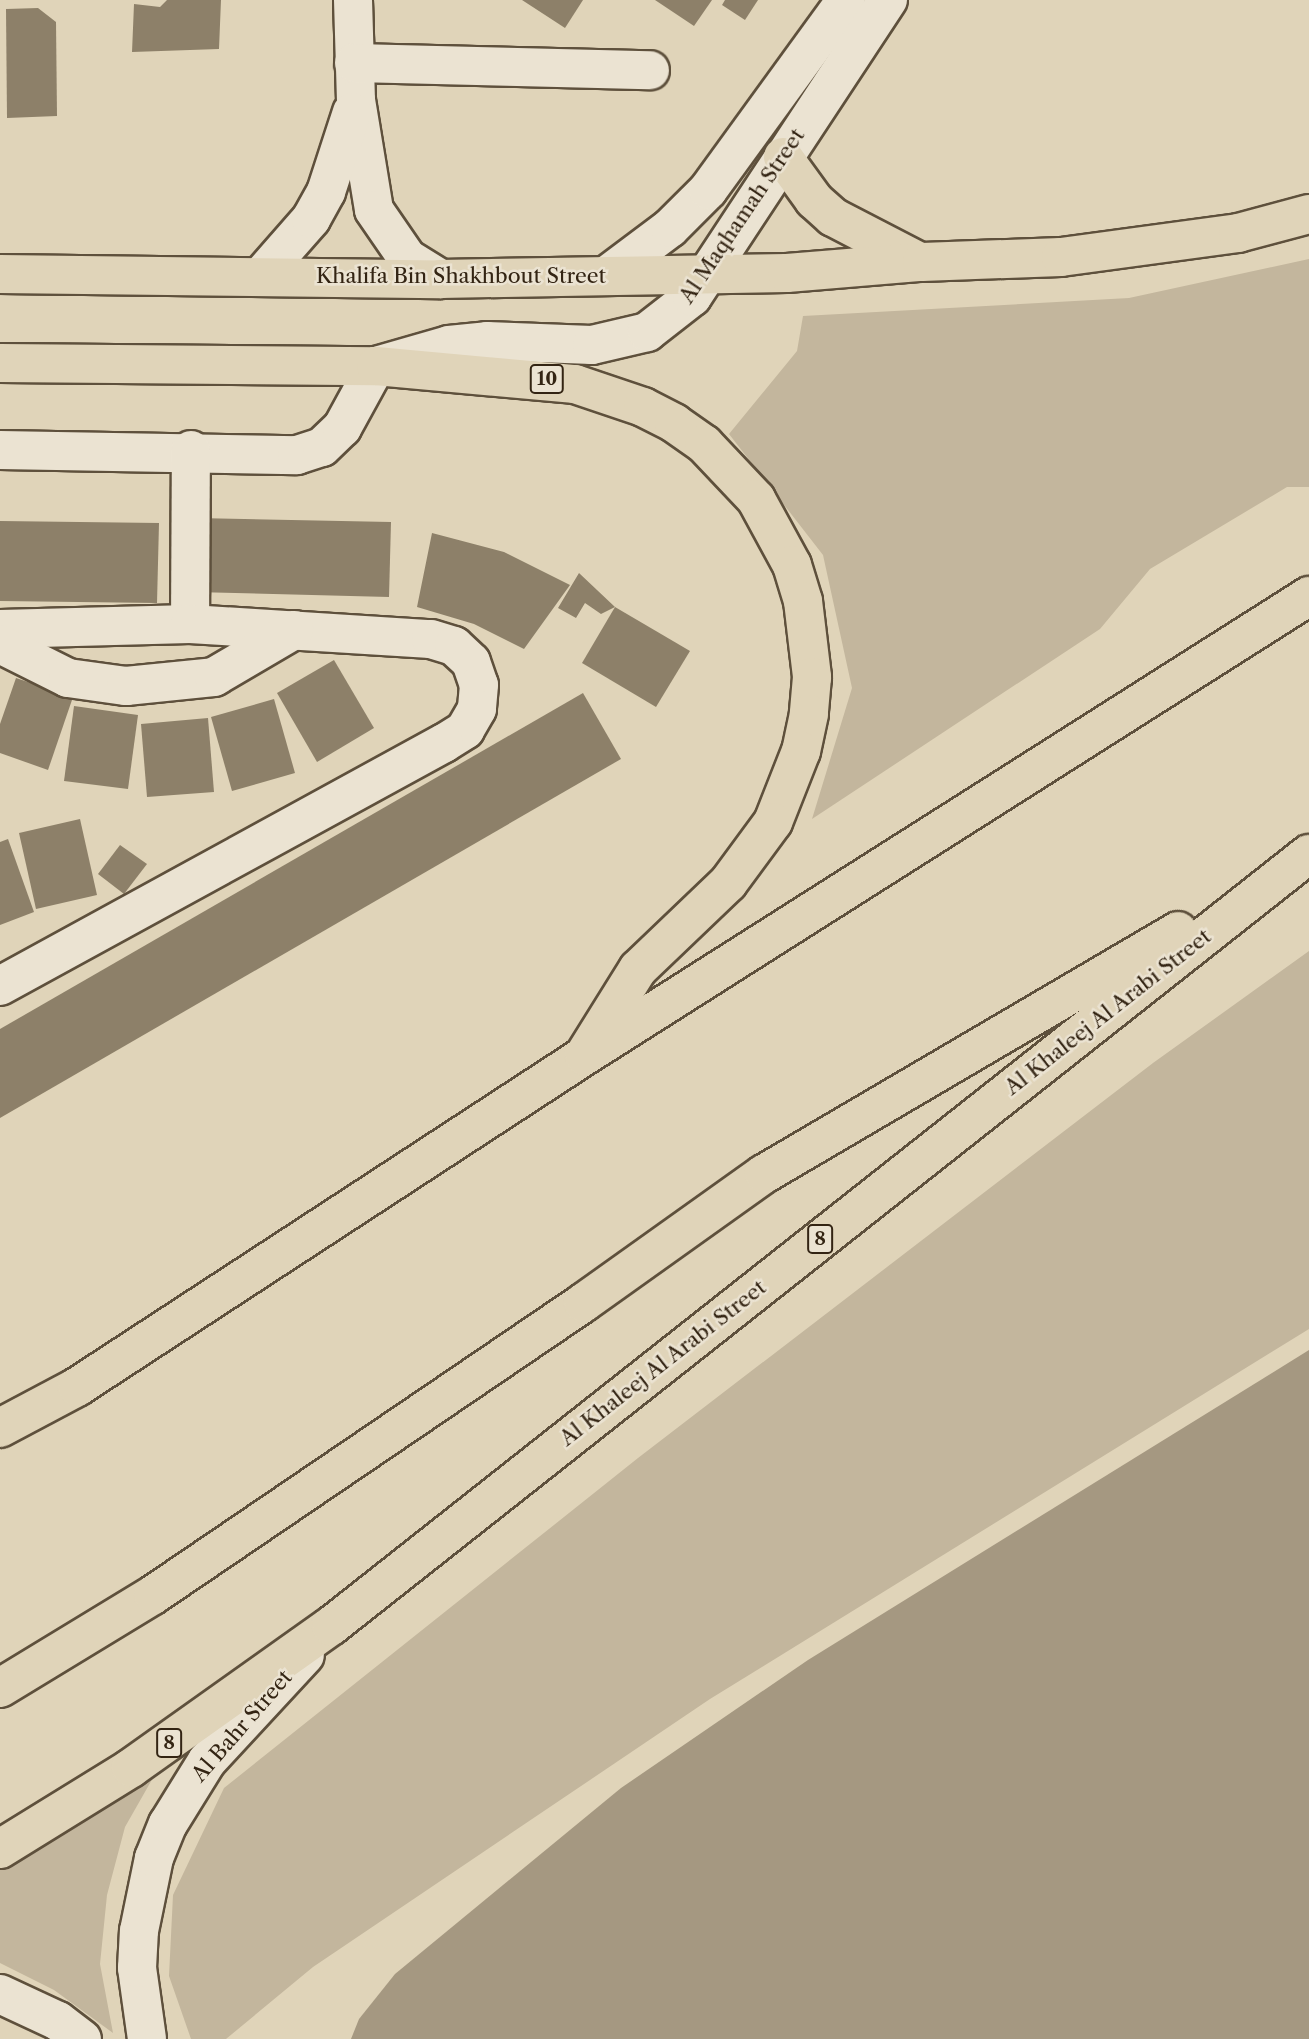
<!DOCTYPE html>
<style>
body{margin:0}
#map{position:relative;width:1309px;height:2039px;overflow:hidden;background:#e0d4b9;font-family:"Libre Caslon Text",serif}
div>[style]{position:absolute}
.green>*{inset:0;background:#c3b69d}
.water>*{inset:0;background:#a59881}
.building>*{inset:0;background:#8d8069}
.roads{filter:drop-shadow(2px 0 #5e503c) drop-shadow(-2px 0 #5e503c) drop-shadow(0 2px #5e503c) drop-shadow(0 -2px #5e503c)}
.minor>*{height:38px;margin:-19px;padding:0 19px;transform-origin:19px;border-radius:19px;background:#ebe3d2}
.major>*{height:38px;margin:-19px;padding:0 19px;transform-origin:19px;border-radius:19px;background:#e0d4b9}
.highway>*{height:38px;margin:-19px;padding:0 19px;transform-origin:19px;border-radius:19px;background:#e0d4b9}
span{translate:-50% -50%;white-space:nowrap;text-align:center;line-height:1.15;-webkit-text-stroke:5px #ebe3d2;paint-order:stroke}
.shield-label span{padding:2px 5px;background:#ebe3d2;border:2px solid;border-radius:5px;-webkit-text-stroke-width:0}
.shield-label{font-size:19px;color:#332413;font-weight:700}
.street-label{font-size:21px;color:#332413}
</style>
<div id="map">
<div class="green">
<i style="clip-path:polygon(1309px 259px,1309px 487px,1287px 487px,1150px 569px,1100px 629px,812px 819px,852px 688px,823px 555px,729px 434px,797px 351px,803px 316px,1129px 298px)"></i>
<i style="clip-path:polygon(1309px 951px,1309px 1329px,710px 1699px,313px 1967px,226px 2039px,191px 2039px,169px 1976px,173px 1895px,224px 1788px,638px 1458px,1153px 1063px)"></i>
<i style="clip-path:polygon(166px 1755px,125px 1827px,107px 1895px,100px 1964px,113px 2033px,54px 1990px,0 1963px,0 1860px)"></i>
</div>
<div class="water">
<i style="clip-path:polygon(1309px 1350px,1309px 2039px,351px 2039px,359px 2019px,395px 1974px,621px 1788px,808px 1660px)"></i>
</div>
<div class="building">
<i style="clip-path:polygon(167px 0,221px 0,219px 49px,132px 52px,134px 4px,160px 7px)"></i>
<i style="clip-path:polygon(522px 0,583px 0,565px 28px)"></i>
<i style="clip-path:polygon(655px 0,712px 0,694px 26px)"></i>
<i style="clip-path:polygon(725px 0,758px 0,745px 20px,722px 5px)"></i>
<i style="clip-path:polygon(38px 8px,56px 22px,57px 116px,7px 118px,6px 9px)"></i>
<i style="clip-path:polygon(196px 518px,391px 522px,389px 597px,194px 592px)"></i>
<i style="clip-path:polygon(0 521px,159px 523px,157px 603px,0 601px)"></i>
<i style="clip-path:polygon(432px 533px,504px 552px,570px 585px,524px 649px,474px 624px,417px 607px)"></i>
<i style="clip-path:polygon(579px 573px,615px 607px,601px 614px,585px 603px,576px 618px,558px 608px)"></i>
<i style="clip-path:polygon(615px 607px,690px 651px,656px 707px,582px 663px)"></i>
<i style="clip-path:polygon(334px 660px,374px 728px,317px 762px,277px 693px)"></i>
<i style="clip-path:polygon(16px 678px,73px 697px,48px 770px,0 753px,0 724px)"></i>
<i style="clip-path:polygon(583px 693px,621px 759px,0 1118px,0 1029px)"></i>
<i style="clip-path:polygon(274px 699px,295px 773px,232px 791px,211px 717px)"></i>
<i style="clip-path:polygon(74px 706px,138px 715px,128px 789px,64px 781px)"></i>
<i style="clip-path:polygon(208px 718px,214px 792px,147px 797px,141px 724px)"></i>
<i style="clip-path:polygon(80px 819px,97px 895px,36px 909px,19px 833px)"></i>
<i style="clip-path:polygon(8px 839px,34px 912px,0 925px,0 842px)"></i>
<i style="clip-path:polygon(120px 845px,147px 864px,124px 894px,98px 874px)"></i>
</div>
<div class="roads">
<div class="minor">
<i style="left:353px;top:0;width:100px;rotate:88.3deg"></i>
<i style="left:356px;top:100px;width:111px;rotate:80.7deg"></i>
<i style="left:374px;top:210px;width:58px;rotate:55.5deg"></i>
<i style="left:407px;top:258px;width:39px;rotate:32deg"></i>
<i style="left:354px;top:63px;width:296px;rotate:1.4deg"></i>
<i style="left:261px;top:276px;width:76px;rotate:-48.7deg"></i>
<i style="left:311px;top:219px;width:31px;rotate:-61deg"></i>
<i style="left:326px;top:192px;width:84px;rotate:-72deg"></i>
<i style="left:606px;top:276px;width:80px;rotate:-36.9deg"></i>
<i style="left:670px;top:228px;width:54px;rotate:-45deg"></i>
<i style="left:708px;top:190px;width:235px;rotate:-54deg"></i>
<i style="left:0;top:450px;width:297px;rotate:1deg"></i>
<i style="left:297px;top:455px;width:26px;rotate:-18deg"></i>
<i style="left:322px;top:447px;width:28px;rotate:-44deg"></i>
<i style="left:342px;top:428px;width:71px;rotate:-61.3deg"></i>
<i style="left:376px;top:366px;width:76px;rotate:-16deg"></i>
<i style="left:449px;top:345px;width:38px;rotate:-6deg"></i>
<i style="left:487px;top:341px;width:105px;rotate:2.2deg"></i>
<i style="left:592px;top:345px;width:57px;rotate:-13.3deg"></i>
<i style="left:647px;top:332px;width:57px;rotate:-37.9deg"></i>
<i style="left:692px;top:297px;width:356px;rotate:-56.6deg"></i>
<i style="left:190px;top:624px;width:174px;rotate:-89.7deg"></i>
<i style="left:0;top:629px;width:190px;rotate:-1.5deg"></i>
<i style="left:190px;top:624px;width:241px;rotate:3.6deg"></i>
<i style="left:431px;top:639px;width:24px;rotate:17deg"></i>
<i style="left:454px;top:646px;width:23px;rotate:43deg"></i>
<i style="left:471px;top:662px;width:24px;rotate:71deg"></i>
<i style="left:479px;top:685px;width:24px;rotate:95deg"></i>
<i style="left:477px;top:709px;width:24px;rotate:120deg"></i>
<i style="left:465px;top:730px;width:25px;rotate:148deg"></i>
<i style="left:444px;top:743px;width:506px;rotate:151.31deg"></i>
<i style="left:0;top:644px;width:76px;rotate:26.6deg"></i>
<i style="left:68px;top:678px;width:59px;rotate:7.9deg"></i>
<i style="left:126px;top:686px;width:88px;rotate:-5.8deg"></i>
<i style="left:214px;top:677px;width:93px;rotate:-30.4deg"></i>
<i style="left:0;top:1994px;width:64px;rotate:25deg"></i>
<i style="left:58px;top:2021px;width:30px;rotate:37deg"></i>
<i style="left:147px;top:2039px;width:72px;rotate:-98deg"></i>
<i style="left:137px;top:1968px;width:37px;rotate:-87deg"></i>
<i style="left:139px;top:1931px;width:75px;rotate:-78.4deg"></i>
<i style="left:154px;top:1858px;width:37px;rotate:-68deg"></i>
<i style="left:168px;top:1824px;width:74px;rotate:-58.2deg"></i>
<i style="left:207px;top:1761px;width:144px;rotate:-47.2deg"></i>
</div>
<div class="major">
<i style="left:783px;top:157px;width:53px;rotate:54.2deg"></i>
<i style="left:814px;top:200px;width:25px;rotate:42deg"></i>
<i style="left:833px;top:217px;width:93px;rotate:27.4deg"></i>
<i style="left:0;top:274px;width:440px;rotate:0.7deg"></i>
<i style="left:440px;top:279px;width:347px;rotate:-1deg"></i>
<i style="left:787px;top:273px;width:135px;rotate:-4.7deg"></i>
<i style="left:0;top:363px;width:376px;rotate:0.5deg"></i>
</div>
<div class="highway">
<i style="left:922px;top:262px;width:139px;rotate:-2.1deg"></i>
<i style="left:1061px;top:257px;width:179px;rotate:-7.7deg"></i>
<i style="left:1238px;top:233px;width:73px;rotate:-15deg"></i>
<i style="left:376px;top:366px;width:200px;rotate:5.2deg"></i>
<i style="left:575px;top:384px;width:72px;rotate:18.7deg"></i>
<i style="left:643px;top:407px;width:35px;rotate:27deg"></i>
<i style="left:674px;top:423px;width:37px;rotate:35deg"></i>
<i style="left:704px;top:444px;width:76px;rotate:46.6deg"></i>
<i style="left:756px;top:499px;width:75px;rotate:61.4deg"></i>
<i style="left:792px;top:565px;width:38px;rotate:73deg"></i>
<i style="left:803px;top:601px;width:77px;rotate:83.2deg"></i>
<i style="left:812px;top:677px;width:37px;rotate:95deg"></i>
<i style="left:809px;top:714px;width:38px;rotate:102deg"></i>
<i style="left:801px;top:751px;width:76px;rotate:111.5deg"></i>
<i style="left:773px;top:822px;width:76px;rotate:126.4deg"></i>
<i style="left:728px;top:883px;width:124px;rotate:136.3deg"></i>
<i style="left:638px;top:969px;width:100px;rotate:121.9deg"></i>
<i style="left:0;top:1428px;width:87px;rotate:-28deg"></i>
<i style="left:77px;top:1387px;width:605px;rotate:-33.14deg"></i>
<i style="left:584px;top:1056px;width:859px;rotate:-32.39deg"></i>
<i style="left:0;top:1688px;width:179px;rotate:-31.3deg"></i>
<i style="left:153px;top:1595px;width:520px;rotate:-34.18deg"></i>
<i style="left:583px;top:1303px;width:222px;rotate:-35.5deg"></i>
<i style="left:764px;top:1174px;width:480px;rotate:-30.4deg"></i>
<i style="left:0;top:1849px;width:154px;rotate:-31.7deg"></i>
<i style="left:131px;top:1768px;width:245px;rotate:-35.4deg"></i>
<i style="left:331px;top:1626px;width:1246px;rotate:-38.29deg"></i>
</div>
</div>
<div class="shield-label">
<span style="left:547px;top:379px">10</span>
<span style="left:820px;top:1239px">8</span>
<span style="left:169px;top:1743px">8</span>
</div>
<div class="street-label">
<span style="left:742px;top:216px;rotate:-56deg">Al Maqhamah Street</span>
<span style="left:461px;top:276px">Khalifa Bin Shakhbout Street</span>
<span style="left:1108px;top:1012px;rotate:-38deg">Al Khaleej Al Arabi Street</span>
<span style="left:663px;top:1363px;rotate:-38deg">Al Khaleej Al Arabi Street</span>
<span style="left:242px;top:1726px;rotate:-49deg">Al Bahr Street</span>
</div>
</div>
